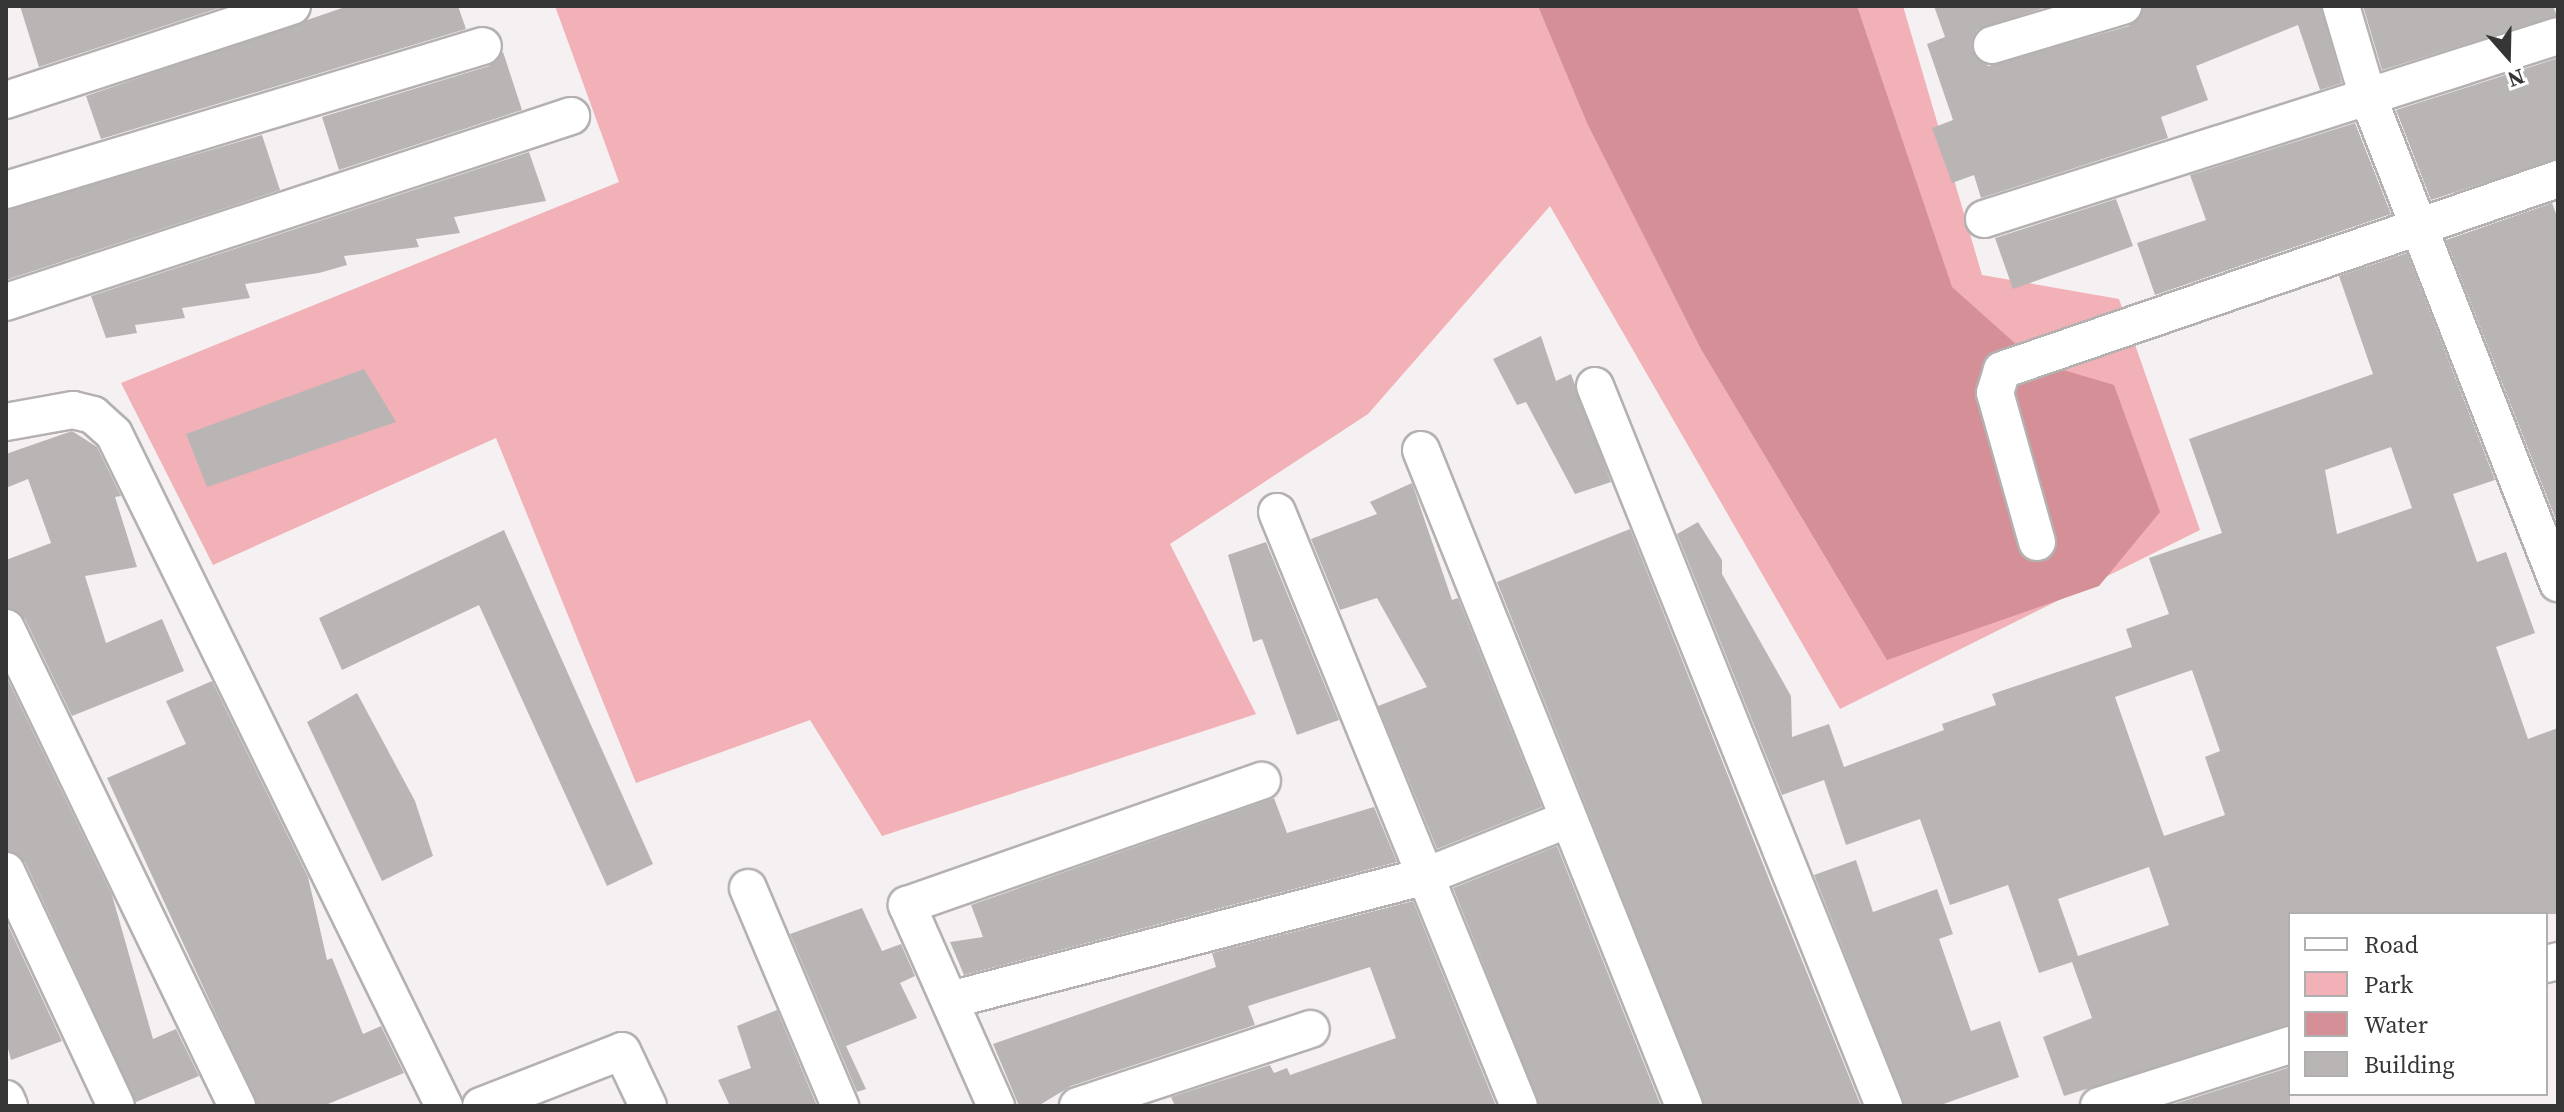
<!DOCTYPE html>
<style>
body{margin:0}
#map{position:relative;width:2564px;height:1112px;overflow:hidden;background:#f5f0f1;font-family:"Source Serif 4",serif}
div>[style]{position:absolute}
.green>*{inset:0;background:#f1b1b7}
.water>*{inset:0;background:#d58f96}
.building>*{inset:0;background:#b9b5b5}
.roads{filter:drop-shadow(2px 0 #b5b1b1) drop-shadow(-2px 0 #b5b1b1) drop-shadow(0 2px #b5b1b1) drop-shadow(0 -2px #b5b1b1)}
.street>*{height:36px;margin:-18px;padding:0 18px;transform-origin:18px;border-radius:18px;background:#fff}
span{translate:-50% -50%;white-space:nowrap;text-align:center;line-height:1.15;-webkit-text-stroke:7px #fff;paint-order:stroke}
.frame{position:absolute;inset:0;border:8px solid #373636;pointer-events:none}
.legend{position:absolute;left:2288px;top:912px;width:260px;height:184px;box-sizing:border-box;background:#fff;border:2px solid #afafaf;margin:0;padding:10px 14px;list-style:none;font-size:24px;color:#373636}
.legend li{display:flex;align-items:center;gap:16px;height:40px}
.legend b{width:40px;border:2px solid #afafaf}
.north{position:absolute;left:2468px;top:16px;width:80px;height:80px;-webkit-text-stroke:6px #fff;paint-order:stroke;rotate:160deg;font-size:22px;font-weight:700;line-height:32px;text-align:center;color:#373636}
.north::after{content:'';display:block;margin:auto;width:28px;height:36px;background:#373636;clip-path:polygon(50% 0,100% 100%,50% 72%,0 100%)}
</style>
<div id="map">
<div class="green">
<i style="clip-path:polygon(555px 6px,1903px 6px,1982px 275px,2119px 299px,2200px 530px,1840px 709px,1550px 206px,1368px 414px,1170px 544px,1256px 714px,882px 836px,810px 720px,636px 783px,496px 438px,213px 565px,121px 383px,619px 182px)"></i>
</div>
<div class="water">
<i style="clip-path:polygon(1538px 6px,1857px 6px,1952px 287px,2036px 362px,2114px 385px,2160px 512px,2099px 586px,1887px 660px,1701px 349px,1588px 125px)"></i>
</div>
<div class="building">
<i style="clip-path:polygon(20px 6px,225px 6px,39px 67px)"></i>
<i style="clip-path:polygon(348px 6px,458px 6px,466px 29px,101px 139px,86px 96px)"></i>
<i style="clip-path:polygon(1934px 6px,2049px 6px,1977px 30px,1972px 50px,1988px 66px,2129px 26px,2143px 6px,2321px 6px,2342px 83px,2320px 90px,2298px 25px,2196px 66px,2208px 100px,2161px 117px,2168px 138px,1981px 198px,1974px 175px,1952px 183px,1932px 128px,1953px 120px,1927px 44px,1945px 37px)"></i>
<i style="clip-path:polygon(2363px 6px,2553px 6px,2557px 16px,2382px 70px)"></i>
<i style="clip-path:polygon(503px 52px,522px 110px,339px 170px,322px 117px,489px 66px)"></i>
<i style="clip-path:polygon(2558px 58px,2558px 159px,2431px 200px,2396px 110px)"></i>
<i style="clip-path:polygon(2355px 123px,2391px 214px,2155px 295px,2137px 243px,2206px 220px,2190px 175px)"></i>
<i style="clip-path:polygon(262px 135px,280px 190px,6px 280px,6px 210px)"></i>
<i style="clip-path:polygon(529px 152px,546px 201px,454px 217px,460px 233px,416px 239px,419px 247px,344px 256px,347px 265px,319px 273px,245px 284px,250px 298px,182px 308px,185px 318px,135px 325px,137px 333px,106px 338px,91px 296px)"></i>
<i style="clip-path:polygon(2116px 199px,2133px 246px,2013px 289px,1995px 238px)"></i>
<i style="clip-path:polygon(2552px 203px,2558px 219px,2558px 525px,2446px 240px)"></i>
<i style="clip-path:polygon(evenodd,2407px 253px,2495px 480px,2453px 494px,2477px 562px,2506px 552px,2535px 633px,2496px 647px,2528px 739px,2558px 728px,2558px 914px,2290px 914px,2290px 1025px,2064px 1096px,2043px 1037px,2092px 1018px,2072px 962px,2039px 973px,2008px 885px,1950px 905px,1920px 819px,1846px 845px,1824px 780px,1782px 795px,1677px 534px,1698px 522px,1722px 560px,1722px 574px,1791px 696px,1792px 737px,1829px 724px,1844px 767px,1944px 730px,1942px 724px,1996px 705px,1992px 694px,2132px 647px,2126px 629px,2169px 614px,2149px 558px,2222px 533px,2189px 439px,2373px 374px,2339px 276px,2407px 253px,2391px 447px,2412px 508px,2337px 534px,2325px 470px,2391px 447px,2407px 253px,2192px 670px,2220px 751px,2205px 757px,2225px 815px,2164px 836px,2115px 697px,2192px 670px,2407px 253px,2149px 867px,2169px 925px,2078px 956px,2058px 899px,2149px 867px)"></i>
<i style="clip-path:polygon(1541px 336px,1556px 381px,1571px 374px,1611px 482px,1575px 494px,1526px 402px,1517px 405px,1493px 359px)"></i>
<i style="clip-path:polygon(364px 369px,396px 422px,207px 487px,186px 434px)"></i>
<i style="clip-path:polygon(72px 431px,97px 447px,121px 496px,115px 497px,137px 567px,85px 576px,106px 643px,162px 619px,184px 671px,72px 716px,25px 619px,6px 607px,6px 560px,51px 543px,28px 479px,6px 488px,6px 454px)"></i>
<i style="clip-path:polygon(1412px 483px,1452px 600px,1458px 598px,1542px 807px,1437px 849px,1378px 706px,1427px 687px,1377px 598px,1340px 610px,1311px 539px,1377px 514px,1370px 502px)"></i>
<i style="clip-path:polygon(1630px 529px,1773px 889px,1861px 1106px,1705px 1106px,1497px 582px)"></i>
<i style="clip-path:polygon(504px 530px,653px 864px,607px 886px,479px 605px,342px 670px,319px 618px)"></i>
<i style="clip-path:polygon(1266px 542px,1339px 720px,1297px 735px,1262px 639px,1253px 642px,1228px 555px)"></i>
<i style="clip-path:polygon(6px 676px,112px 895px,153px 1039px,176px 1029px,199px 1076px,136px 1102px,25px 862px,6px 850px)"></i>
<i style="clip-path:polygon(212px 681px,308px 877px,327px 960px,332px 958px,363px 1034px,381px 1026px,404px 1073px,323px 1106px,258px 1106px,107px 778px,186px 744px,166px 701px)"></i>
<i style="clip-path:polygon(357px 693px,415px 801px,433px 856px,382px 881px,307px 722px)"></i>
<i style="clip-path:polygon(1274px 798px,1287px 833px,1374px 807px,1397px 862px,964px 975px,950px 942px,983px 937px,971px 905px)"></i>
<i style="clip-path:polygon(1557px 846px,1661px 1106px,1540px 1106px,1453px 888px)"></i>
<i style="clip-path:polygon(1856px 860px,1873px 912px,1937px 889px,1953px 934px,1939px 939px,1971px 1031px,2000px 1021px,2019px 1077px,1938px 1106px,1905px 1106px,1814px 875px)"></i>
<i style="clip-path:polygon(1413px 901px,1496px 1106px,1175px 1106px,1171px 1097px,1270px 1065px,1274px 1073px,1287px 1068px,1290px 1075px,1396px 1038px,1370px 967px,1248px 1006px,1255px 1025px,1071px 1086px,1038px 1106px,1019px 1106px,993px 1044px,1216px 967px,1212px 953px)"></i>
<i style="clip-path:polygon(862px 908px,882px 951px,901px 944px,915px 976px,900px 983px,917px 1018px,846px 1046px,866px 1089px,857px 1092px,790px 934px)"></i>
<i style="clip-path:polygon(6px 921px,62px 1041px,11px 1060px,6px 1041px)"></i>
<i style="clip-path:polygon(777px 1010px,817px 1106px,730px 1106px,718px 1080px,751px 1068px,737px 1026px)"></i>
<i style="clip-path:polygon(2290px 1067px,2290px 1106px,2168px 1106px)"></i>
</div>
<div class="roads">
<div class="street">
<i style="left:2341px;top:6px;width:95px;rotate:73.5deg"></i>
<i style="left:2368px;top:97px;width:522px;rotate:68.65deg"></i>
<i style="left:1992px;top:45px;width:137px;rotate:-16.6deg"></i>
<i style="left:6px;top:100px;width:301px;rotate:-18.2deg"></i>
<i style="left:6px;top:190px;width:498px;rotate:-16.8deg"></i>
<i style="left:1984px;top:219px;width:602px;rotate:-17.68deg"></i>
<i style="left:6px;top:302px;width:595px;rotate:-18.22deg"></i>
<i style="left:1595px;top:386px;width:776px;rotate:68.13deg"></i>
<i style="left:6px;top:422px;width:68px;rotate:-10.2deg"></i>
<i style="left:73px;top:410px;width:21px;rotate:14deg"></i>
<i style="left:93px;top:415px;width:28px;rotate:42deg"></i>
<i style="left:114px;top:434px;width:749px;rotate:63.85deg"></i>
<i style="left:1421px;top:450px;width:707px;rotate:68.15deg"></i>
<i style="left:1277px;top:512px;width:641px;rotate:67.83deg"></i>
<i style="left:2037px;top:542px;width:155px;rotate:-105.7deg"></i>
<i style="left:1995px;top:393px;width:24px;rotate:-73deg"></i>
<i style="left:2002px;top:370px;width:588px;rotate:-18.96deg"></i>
<i style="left:6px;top:628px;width:531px;rotate:64.21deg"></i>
<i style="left:6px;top:871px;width:259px;rotate:64.9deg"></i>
<i style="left:748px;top:888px;width:237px;rotate:67.1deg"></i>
<i style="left:2546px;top:964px;width:12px;rotate:-14deg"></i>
<i style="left:950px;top:1000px;width:492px;rotate:-14.6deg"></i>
<i style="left:1426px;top:876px;width:151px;rotate:-21.8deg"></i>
<i style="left:6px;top:1099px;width:8px;rotate:67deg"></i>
<i style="left:481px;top:1106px;width:151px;rotate:-21.3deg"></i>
<i style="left:622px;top:1051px;width:61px;rotate:64.7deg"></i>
<i style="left:996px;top:1106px;width:220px;rotate:-113.9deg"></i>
<i style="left:907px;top:905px;width:376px;rotate:-19.3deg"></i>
<i style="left:1078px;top:1106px;width:245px;rotate:-18.3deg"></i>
<i style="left:2099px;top:1106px;width:201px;rotate:-17.7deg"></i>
</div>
</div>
<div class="frame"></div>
<ul class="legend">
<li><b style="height:10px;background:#fff"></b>Road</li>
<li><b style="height:22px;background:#f1b1b7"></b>Park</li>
<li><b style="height:22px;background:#d58f96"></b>Water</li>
<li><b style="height:22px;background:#b9b5b5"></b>Building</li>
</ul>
<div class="north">N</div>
</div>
